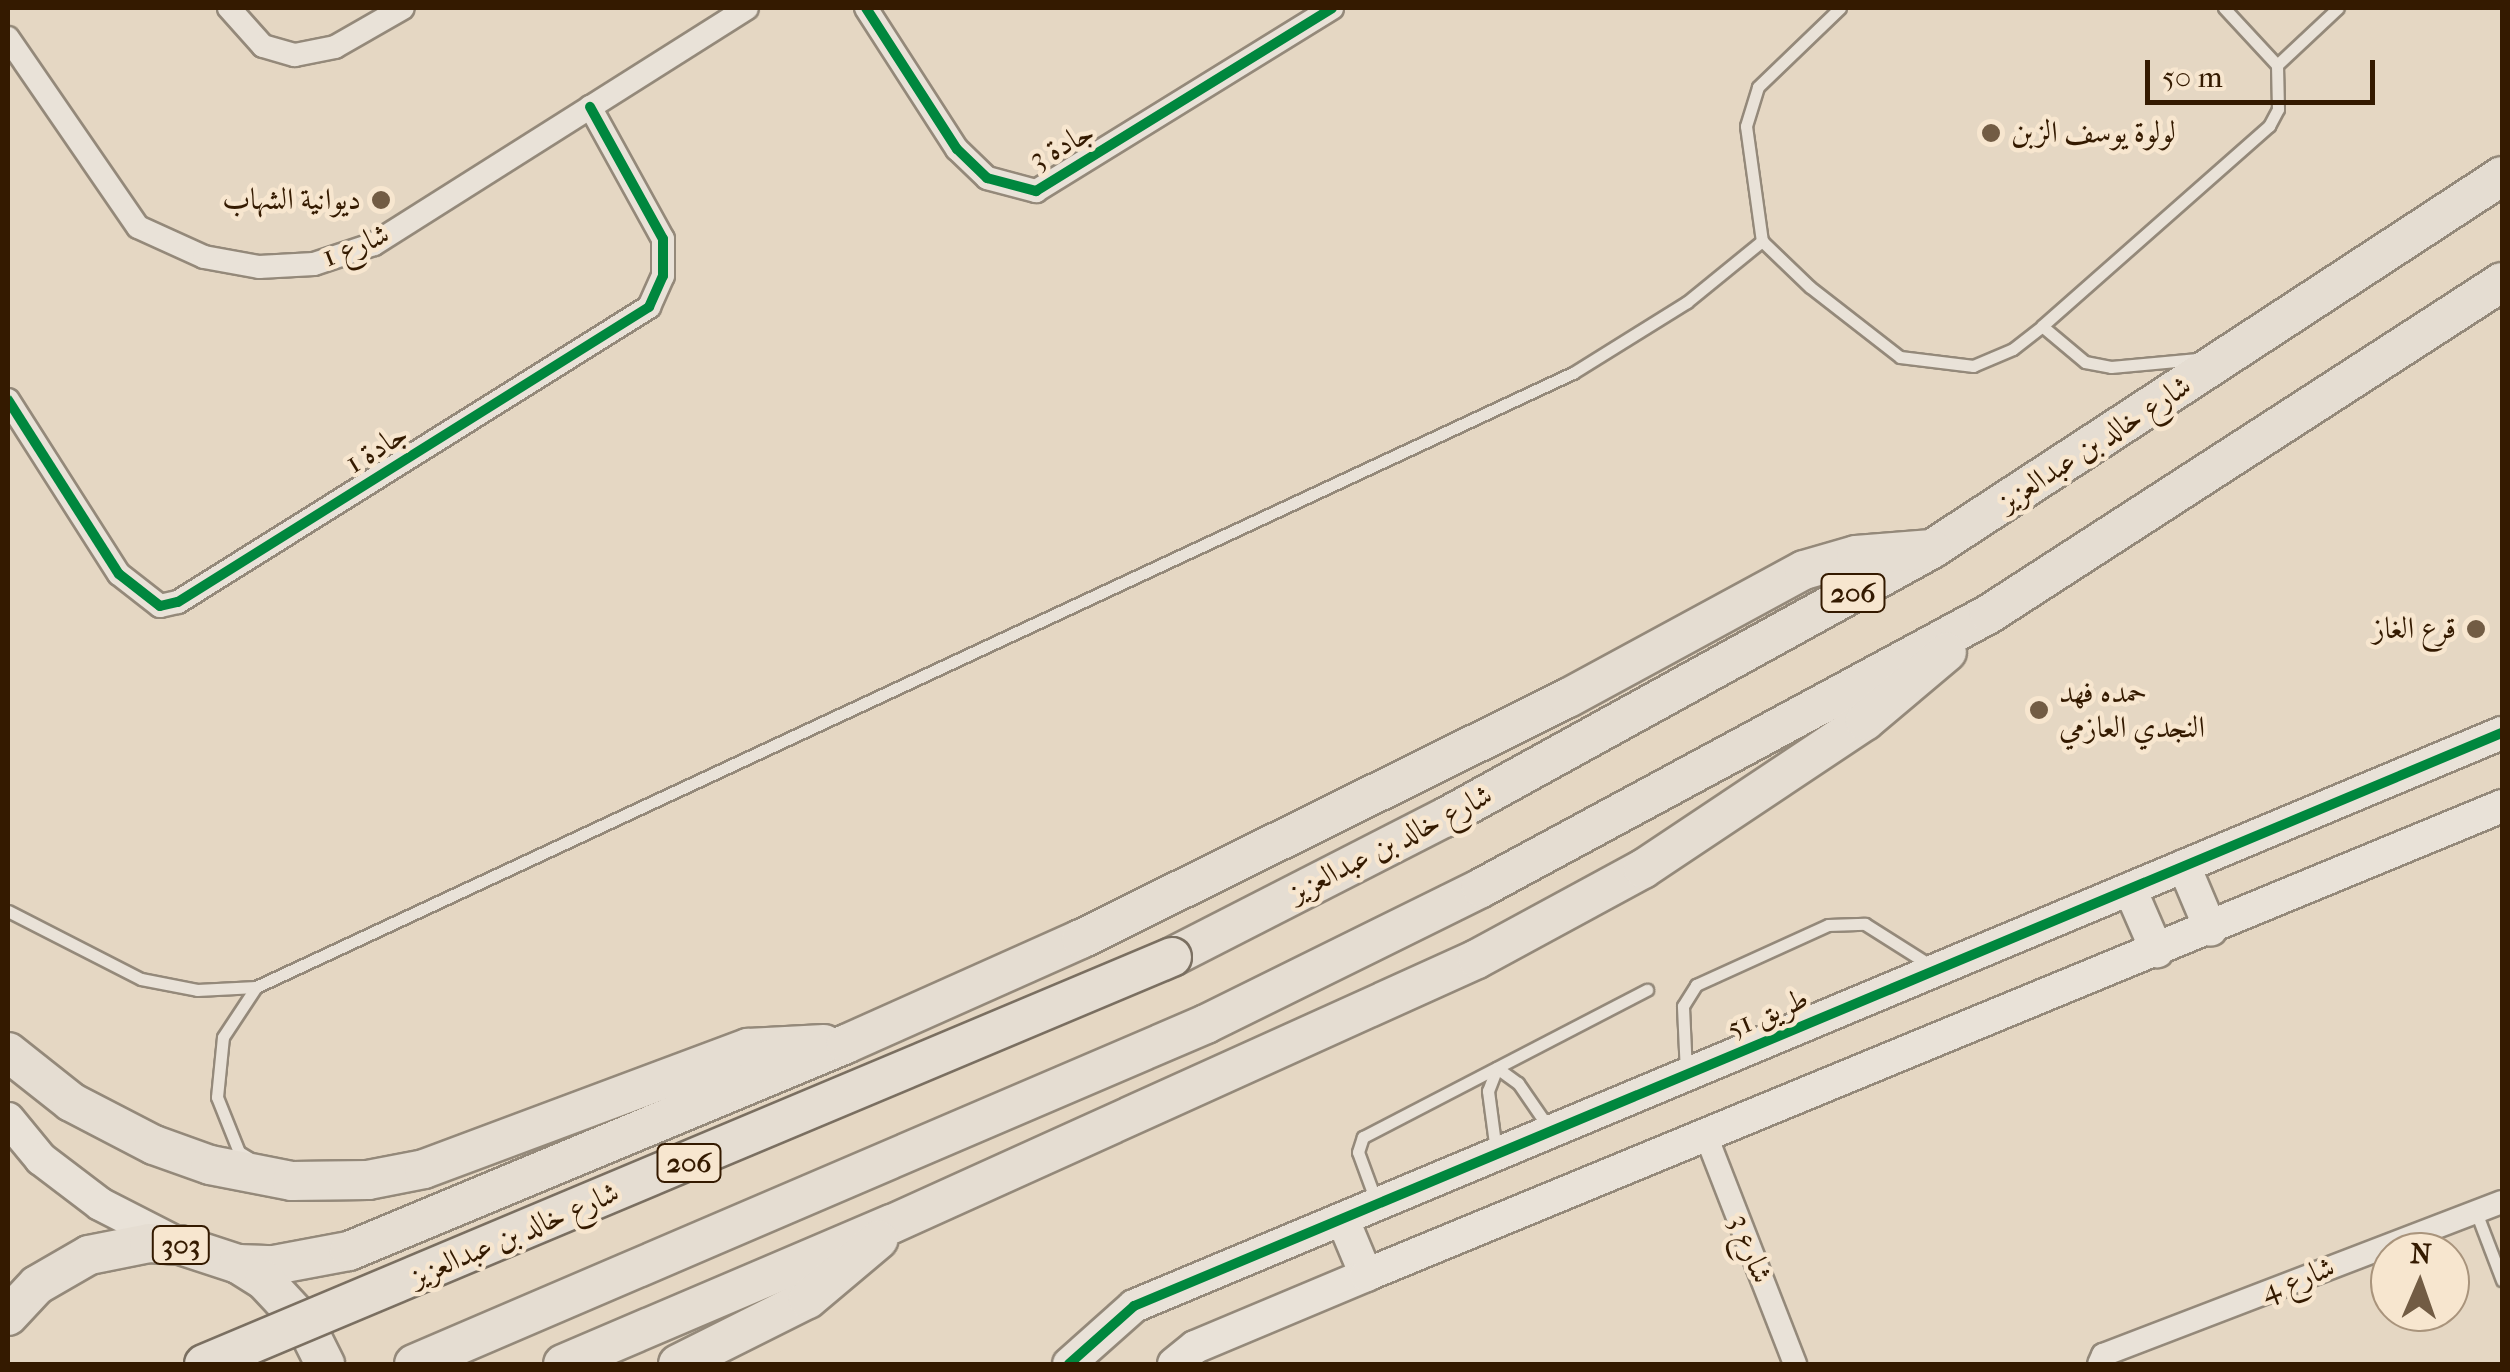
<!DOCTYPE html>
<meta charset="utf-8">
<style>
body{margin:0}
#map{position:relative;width:2510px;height:1372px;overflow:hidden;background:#e5d7c3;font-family:"IM FELL French Canon",Amiri,serif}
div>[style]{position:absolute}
.roads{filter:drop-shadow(2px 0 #94897a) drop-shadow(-2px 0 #94897a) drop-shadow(0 2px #94897a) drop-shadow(0 -2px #94897a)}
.lane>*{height:11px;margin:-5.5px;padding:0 5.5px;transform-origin:5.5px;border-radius:5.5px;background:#e9e2d8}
.street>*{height:22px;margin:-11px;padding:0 11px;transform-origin:11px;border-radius:11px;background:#e9e2d8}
.secondary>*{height:32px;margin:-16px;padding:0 16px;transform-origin:16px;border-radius:16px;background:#e9e2d8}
.primary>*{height:38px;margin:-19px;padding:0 19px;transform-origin:19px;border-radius:19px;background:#e5ddd2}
.bridges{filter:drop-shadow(2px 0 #7a6f61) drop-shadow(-2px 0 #7a6f61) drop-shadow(0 2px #7a6f61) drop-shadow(0 -2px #7a6f61)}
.primary-bridge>*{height:38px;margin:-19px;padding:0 19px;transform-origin:19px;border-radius:19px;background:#e5ddd2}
.cycleway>*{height:10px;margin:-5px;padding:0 5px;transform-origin:5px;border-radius:5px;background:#00873e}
.dots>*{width:28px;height:28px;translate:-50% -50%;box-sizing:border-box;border:5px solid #f7e6cf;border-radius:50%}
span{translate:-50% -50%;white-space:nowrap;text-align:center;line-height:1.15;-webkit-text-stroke:9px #f7e6cf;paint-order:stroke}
.shield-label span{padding:2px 8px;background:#f7e6cf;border:2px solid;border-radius:8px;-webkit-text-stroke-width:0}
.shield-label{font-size:28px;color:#341a00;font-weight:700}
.poi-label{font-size:30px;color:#341a00}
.left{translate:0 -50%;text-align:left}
.right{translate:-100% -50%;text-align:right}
.street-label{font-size:30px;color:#341a00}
.frame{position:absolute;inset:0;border:10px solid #341a00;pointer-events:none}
.north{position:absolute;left:2370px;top:1232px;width:100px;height:100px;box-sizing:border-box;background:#f7e6cf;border:2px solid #a9947c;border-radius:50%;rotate:2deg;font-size:28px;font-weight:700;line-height:40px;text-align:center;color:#341a00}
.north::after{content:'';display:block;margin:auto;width:35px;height:45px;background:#725c44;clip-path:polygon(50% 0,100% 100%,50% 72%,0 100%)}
.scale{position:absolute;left:2145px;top:60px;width:230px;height:45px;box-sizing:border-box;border:5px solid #341a00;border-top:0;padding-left:12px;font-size:30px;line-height:35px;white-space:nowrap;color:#341a00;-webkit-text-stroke:8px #f7e6cf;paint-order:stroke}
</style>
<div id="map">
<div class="roads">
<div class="lane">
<i style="left:1840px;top:8px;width:114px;rotate:136.1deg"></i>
<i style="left:1758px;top:87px;width:41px;rotate:107.1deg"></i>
<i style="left:1746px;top:126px;width:116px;rotate:82.1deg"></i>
<i style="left:1762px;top:241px;width:66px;rotate:43.8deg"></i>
<i style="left:1810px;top:287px;width:114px;rotate:37.9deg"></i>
<i style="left:1900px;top:357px;width:74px;rotate:7deg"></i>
<i style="left:1973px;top:366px;width:43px;rotate:-23deg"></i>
<i style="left:2013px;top:349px;width:37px;rotate:-38deg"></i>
<i style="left:2042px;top:326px;width:303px;rotate:-41.4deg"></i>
<i style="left:2269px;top:126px;width:19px;rotate:-62deg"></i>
<i style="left:2278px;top:109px;width:44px;rotate:-91.3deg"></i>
<i style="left:2277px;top:65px;width:78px;rotate:-132.9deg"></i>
<i style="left:2277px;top:65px;width:83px;rotate:-43.1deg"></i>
<i style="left:2042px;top:326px;width:56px;rotate:39.9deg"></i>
<i style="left:2085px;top:362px;width:26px;rotate:11deg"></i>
<i style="left:2111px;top:367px;width:87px;rotate:-5.3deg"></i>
<i style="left:8px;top:911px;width:149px;rotate:27.1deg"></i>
<i style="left:141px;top:979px;width:57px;rotate:11.1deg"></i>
<i style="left:197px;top:990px;width:59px;rotate:-2.9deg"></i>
<i style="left:256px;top:987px;width:1453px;rotate:-25deg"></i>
<i style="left:1573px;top:373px;width:134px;rotate:-31.9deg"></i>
<i style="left:1687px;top:302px;width:97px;rotate:-39.1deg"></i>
<i style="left:1497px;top:1068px;width:26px;rotate:36deg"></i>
<i style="left:1518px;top:1083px;width:55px;rotate:55.4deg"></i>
<i style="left:1686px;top:1073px;width:67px;rotate:-92.6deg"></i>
<i style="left:1683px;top:1006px;width:25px;rotate:-58deg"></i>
<i style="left:1696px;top:985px;width:145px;rotate:-24.4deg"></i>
<i style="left:1828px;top:925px;width:37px;rotate:-2deg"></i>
<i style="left:1865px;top:924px;width:80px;rotate:32.3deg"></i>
<i style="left:1496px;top:1151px;width:61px;rotate:-97.6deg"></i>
<i style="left:1488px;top:1091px;width:25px;rotate:-69deg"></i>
<i style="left:249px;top:1158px;width:12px;rotate:-149deg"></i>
<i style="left:239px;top:1152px;width:59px;rotate:-111.8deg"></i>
<i style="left:217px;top:1097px;width:60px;rotate:-84.3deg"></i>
<i style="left:223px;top:1037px;width:60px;rotate:-56.6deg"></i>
<i style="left:1376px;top:1201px;width:52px;rotate:-110.2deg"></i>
<i style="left:1358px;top:1152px;width:16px;rotate:-72deg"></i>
<i style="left:1363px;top:1137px;width:320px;rotate:-27.4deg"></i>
<i style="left:2476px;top:1212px;width:73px;rotate:69.1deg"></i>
</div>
<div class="street">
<i style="left:229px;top:8px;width:51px;rotate:48.2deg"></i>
<i style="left:263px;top:46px;width:33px;rotate:16deg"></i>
<i style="left:295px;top:55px;width:41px;rotate:-11.3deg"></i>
<i style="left:335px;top:47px;width:78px;rotate:-29.8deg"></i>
<i style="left:866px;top:8px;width:168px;rotate:57.2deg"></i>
<i style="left:957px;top:149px;width:42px;rotate:44deg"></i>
<i style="left:987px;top:178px;width:51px;rotate:14.9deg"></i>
<i style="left:1036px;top:191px;width:348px;rotate:-31.7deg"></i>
<i style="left:8px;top:38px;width:229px;rotate:55.5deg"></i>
<i style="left:138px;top:227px;width:72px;rotate:24.4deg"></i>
<i style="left:204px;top:257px;width:56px;rotate:10.3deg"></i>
<i style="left:259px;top:267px;width:55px;rotate:-3.1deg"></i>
<i style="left:314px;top:264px;width:63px;rotate:-18.4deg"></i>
<i style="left:374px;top:244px;width:441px;rotate:-32.3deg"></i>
<i style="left:8px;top:400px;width:206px;rotate:57.5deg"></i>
<i style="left:119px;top:574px;width:52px;rotate:38deg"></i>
<i style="left:160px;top:606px;width:18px;rotate:-13deg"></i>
<i style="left:178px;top:602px;width:556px;rotate:-32.06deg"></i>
<i style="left:649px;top:307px;width:34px;rotate:-66deg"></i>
<i style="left:663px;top:276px;width:37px;rotate:-90deg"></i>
<i style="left:663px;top:239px;width:151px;rotate:-118.9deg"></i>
<i style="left:1705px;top:1133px;width:248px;rotate:68.7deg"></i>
<i style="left:2099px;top:1364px;width:10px;rotate:-66deg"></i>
<i style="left:2103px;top:1355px;width:427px;rotate:-21deg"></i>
</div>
<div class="secondary">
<i style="left:2184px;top:866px;width:69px;rotate:67.1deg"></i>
<i style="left:2130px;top:889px;width:68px;rotate:66.5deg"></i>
<i style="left:8px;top:1119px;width:52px;rotate:50.5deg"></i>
<i style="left:41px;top:1159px;width:74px;rotate:37.3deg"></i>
<i style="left:100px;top:1204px;width:90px;rotate:27.1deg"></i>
<i style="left:1343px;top:1220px;width:60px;rotate:67.3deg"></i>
<i style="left:1069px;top:1364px;width:87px;rotate:-41.7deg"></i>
<i style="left:1134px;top:1306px;width:1483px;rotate:-22.73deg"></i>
<i style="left:1174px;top:1364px;width:27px;rotate:-39deg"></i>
<i style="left:1195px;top:1347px;width:186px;rotate:-22.8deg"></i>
<i style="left:1366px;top:1275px;width:1229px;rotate:-22.43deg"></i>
</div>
<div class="primary">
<i style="left:1172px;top:957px;width:305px;rotate:-27.1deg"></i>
<i style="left:1444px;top:818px;width:557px;rotate:-28.86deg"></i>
<i style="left:1932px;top:549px;width:681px;rotate:-33.2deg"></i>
<i style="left:8px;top:1052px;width:80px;rotate:38.4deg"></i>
<i style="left:71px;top:1102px;width:93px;rotate:27.4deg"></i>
<i style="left:154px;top:1145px;width:59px;rotate:19.7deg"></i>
<i style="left:210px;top:1165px;width:84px;rotate:11deg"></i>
<i style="left:292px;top:1181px;width:76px;rotate:-0.8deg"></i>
<i style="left:368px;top:1180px;width:57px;rotate:-11.1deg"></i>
<i style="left:424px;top:1169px;width:346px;rotate:-20.5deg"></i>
<i style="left:748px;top:1048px;width:76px;rotate:-3deg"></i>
<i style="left:238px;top:1264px;width:36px;rotate:2deg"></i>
<i style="left:274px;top:1265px;width:76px;rotate:-10.6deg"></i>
<i style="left:349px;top:1251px;width:538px;rotate:-22.61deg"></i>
<i style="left:846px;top:1044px;width:257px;rotate:-24.1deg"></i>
<i style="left:1081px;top:939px;width:543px;rotate:-26.33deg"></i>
<i style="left:1568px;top:698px;width:268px;rotate:-28.5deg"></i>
<i style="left:1804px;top:570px;width:54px;rotate:-16.1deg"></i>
<i style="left:1856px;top:555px;width:76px;rotate:-4.5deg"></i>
<i style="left:8px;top:1316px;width:42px;rotate:-46.9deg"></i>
<i style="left:37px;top:1285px;width:60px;rotate:-30deg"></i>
<i style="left:89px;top:1255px;width:61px;rotate:-11.3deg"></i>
<i style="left:149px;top:1243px;width:31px;rotate:4deg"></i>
<i style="left:180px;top:1245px;width:61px;rotate:18.1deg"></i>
<i style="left:238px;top:1264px;width:31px;rotate:32deg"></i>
<i style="left:264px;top:1280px;width:60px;rotate:47deg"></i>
<i style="left:305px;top:1324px;width:45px;rotate:63.4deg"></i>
<i style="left:414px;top:1364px;width:862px;rotate:-23.23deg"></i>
<i style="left:1206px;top:1024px;width:307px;rotate:-26.3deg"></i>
<i style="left:1481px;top:888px;width:577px;rotate:-28.34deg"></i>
<i style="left:1989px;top:614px;width:611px;rotate:-32.91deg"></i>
<i style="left:563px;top:1364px;width:358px;rotate:-23.1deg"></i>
<i style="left:892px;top:1224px;width:642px;rotate:-24.37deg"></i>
<i style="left:1477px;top:959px;width:189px;rotate:-28.5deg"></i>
<i style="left:1643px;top:869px;width:267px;rotate:-33.7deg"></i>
<i style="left:1865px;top:721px;width:107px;rotate:-40.1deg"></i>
<i style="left:678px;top:1364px;width:145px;rotate:-26.6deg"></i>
<i style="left:808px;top:1299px;width:92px;rotate:-40.1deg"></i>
</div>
</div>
<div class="bridges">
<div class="primary-bridge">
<i style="left:204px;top:1364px;width:1050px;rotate:-22.8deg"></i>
</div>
</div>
<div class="cycleway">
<i style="left:866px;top:8px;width:168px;rotate:57.2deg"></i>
<i style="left:957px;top:149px;width:42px;rotate:44deg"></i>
<i style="left:987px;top:178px;width:51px;rotate:14.9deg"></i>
<i style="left:1036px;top:191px;width:348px;rotate:-31.7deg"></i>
<i style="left:8px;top:400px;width:206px;rotate:57.5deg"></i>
<i style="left:119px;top:574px;width:52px;rotate:38deg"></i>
<i style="left:160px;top:606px;width:18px;rotate:-13deg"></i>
<i style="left:178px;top:602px;width:556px;rotate:-32.06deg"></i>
<i style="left:649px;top:307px;width:34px;rotate:-66deg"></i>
<i style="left:663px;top:276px;width:37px;rotate:-90deg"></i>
<i style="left:663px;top:239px;width:151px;rotate:-118.9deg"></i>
<i style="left:1069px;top:1364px;width:87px;rotate:-41.7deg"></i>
<i style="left:1134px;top:1306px;width:1483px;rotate:-22.73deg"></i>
</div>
<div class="dots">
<i style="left:1991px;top:133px;background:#725c44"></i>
<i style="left:381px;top:200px;background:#725c44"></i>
<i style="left:2476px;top:629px;background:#725c44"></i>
<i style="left:2039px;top:710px;background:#725c44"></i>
</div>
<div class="shield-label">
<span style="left:1853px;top:593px">206</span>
<span style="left:689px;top:1163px">206</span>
<span style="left:181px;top:1245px">303</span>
</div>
<div class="poi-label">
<span class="left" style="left:2011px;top:133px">لولوة يوسف الزبن</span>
<span class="right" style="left:361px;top:200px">ديوانية الشهاب</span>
<span class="right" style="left:2456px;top:629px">قرع الغاز</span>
<span class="left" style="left:2059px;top:710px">حمده فهد<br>النجدي العازمي</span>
</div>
<div class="street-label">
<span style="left:1062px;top:146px;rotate:-28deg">جادة 3</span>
<span style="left:356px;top:246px;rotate:-22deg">شارع 1</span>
<span style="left:2095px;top:444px;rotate:-33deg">شارع خالد بن عبدالعزيز</span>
<span style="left:377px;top:449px;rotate:-32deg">جادة 1</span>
<span style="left:1391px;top:844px;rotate:-27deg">شارع خالد بن عبدالعزيز</span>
<span style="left:1768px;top:1014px;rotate:-23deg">طريق 51</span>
<span style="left:515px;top:1235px;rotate:-23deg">شارع خالد بن عبدالعزيز</span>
<span style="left:1750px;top:1249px;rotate:69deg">شارع 3</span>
<span style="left:2298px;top:1280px;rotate:-21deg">شارع 4</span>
</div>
<div class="frame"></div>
<div class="north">N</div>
<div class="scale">50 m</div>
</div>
